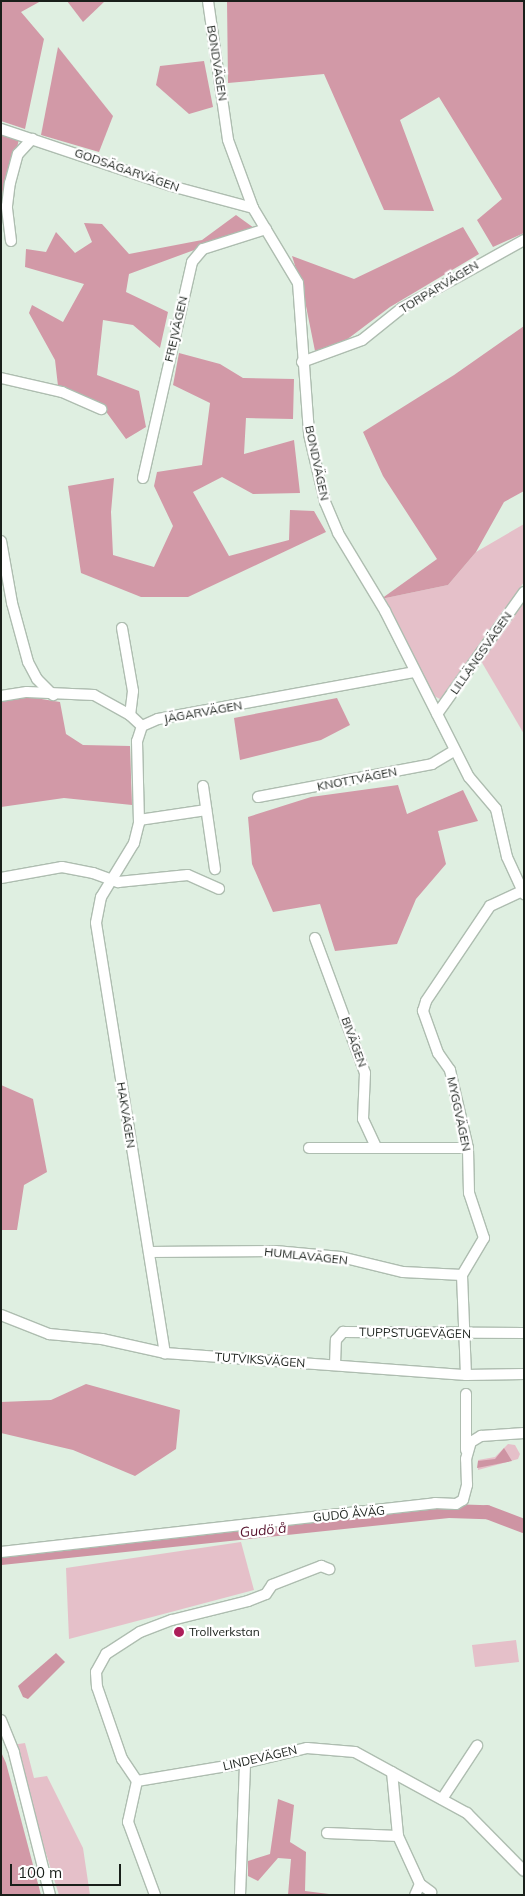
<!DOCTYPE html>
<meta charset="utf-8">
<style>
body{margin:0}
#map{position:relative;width:525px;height:1896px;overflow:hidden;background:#dfefe1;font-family:Mulish,sans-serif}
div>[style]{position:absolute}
.green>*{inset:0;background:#e5c0c9}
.forest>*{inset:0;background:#d299a7}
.water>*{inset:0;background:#ce94a3}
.river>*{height:14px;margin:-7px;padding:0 7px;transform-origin:7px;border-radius:7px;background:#ce94a3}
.roads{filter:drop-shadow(1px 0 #aebdb0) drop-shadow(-1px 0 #aebdb0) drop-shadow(0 1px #aebdb0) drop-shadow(0 -1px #aebdb0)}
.minor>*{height:10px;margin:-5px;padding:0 5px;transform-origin:5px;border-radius:5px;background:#fff}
.dots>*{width:14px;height:14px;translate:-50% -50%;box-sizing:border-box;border:2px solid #fff;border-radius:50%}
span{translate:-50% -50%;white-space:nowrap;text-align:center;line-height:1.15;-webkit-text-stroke:4.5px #fff;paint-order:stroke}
.street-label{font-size:12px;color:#191f1a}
.poi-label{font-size:12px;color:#191f1a}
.left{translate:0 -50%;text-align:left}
.water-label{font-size:14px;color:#57132d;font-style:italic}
.frame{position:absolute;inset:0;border:2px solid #191f1a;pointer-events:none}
.scale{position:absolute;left:10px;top:1864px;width:111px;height:22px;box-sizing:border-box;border:2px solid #191f1a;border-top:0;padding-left:6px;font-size:15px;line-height:18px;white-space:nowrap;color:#191f1a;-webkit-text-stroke:4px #fff;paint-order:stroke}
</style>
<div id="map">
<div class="green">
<i style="clip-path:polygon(524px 524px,524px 582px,442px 700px,432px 695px,381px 599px,448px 585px,476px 552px)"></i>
<i style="clip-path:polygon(524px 602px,524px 734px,481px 661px)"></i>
<i style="clip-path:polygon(508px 1444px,515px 1445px,520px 1454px,518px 1459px,478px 1470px,478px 1460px,495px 1457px)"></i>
<i style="clip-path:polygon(241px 1542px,254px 1590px,69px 1639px,66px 1568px)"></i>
<i style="clip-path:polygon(516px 1640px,519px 1662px,475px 1667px,472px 1645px)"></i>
<i style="clip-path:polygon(25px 1743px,34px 1778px,47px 1776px,83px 1848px,90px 1895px,59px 1895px,12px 1745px)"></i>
</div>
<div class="forest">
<i style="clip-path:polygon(1px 1px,41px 1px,21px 12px,44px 39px,25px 129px,1px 121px)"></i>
<i style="clip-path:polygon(67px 1px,105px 1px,83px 22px)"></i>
<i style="clip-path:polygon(227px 1px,524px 1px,524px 233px,493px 247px,477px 220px,502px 199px,439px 97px,400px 120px,434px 211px,384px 210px,324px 74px,228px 83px)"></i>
<i style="clip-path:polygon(58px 47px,113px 116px,99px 152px,41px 135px)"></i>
<i style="clip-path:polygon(204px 61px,213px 107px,189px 114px,156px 85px,160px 66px)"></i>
<i style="clip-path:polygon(1px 133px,19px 139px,1px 220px)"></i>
<i style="clip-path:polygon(236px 215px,254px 228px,129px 274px,126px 292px,168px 312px,160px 348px,133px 325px,103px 320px,97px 375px,139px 391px,146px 427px,126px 439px,99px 402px,58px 386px,55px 360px,29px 313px,32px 305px,63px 322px,84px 284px,25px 267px,26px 249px,46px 252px,56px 232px,75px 253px,92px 242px,84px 223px,102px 224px,129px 254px,202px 240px)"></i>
<i style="clip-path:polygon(463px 227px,479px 254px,390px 307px,341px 344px,315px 351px,303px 291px,292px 256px,354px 279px)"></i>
<i style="clip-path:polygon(524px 326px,524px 491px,504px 502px,476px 552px,448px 585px,381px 599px,437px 559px,383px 476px,363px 432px,454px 375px)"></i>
<i style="clip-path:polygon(179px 353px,220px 364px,243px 378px,294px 379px,293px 419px,246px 418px,244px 454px,294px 440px,300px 493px,253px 494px,222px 477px,193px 492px,229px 556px,289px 540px,290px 510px,314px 511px,326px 532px,188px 597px,141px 597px,81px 573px,68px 486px,114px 478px,111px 512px,113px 555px,154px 567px,173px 526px,154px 486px,157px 472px,202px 465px,210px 403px,173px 385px)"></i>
<i style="clip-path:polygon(23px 696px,60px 702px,66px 734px,83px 745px,130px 746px,132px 805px,64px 798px,1px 807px,1px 700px)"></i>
<i style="clip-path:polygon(337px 698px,350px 725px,321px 740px,240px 760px,234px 718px)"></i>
<i style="clip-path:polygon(398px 785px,407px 814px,463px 790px,478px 821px,438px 831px,446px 864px,416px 899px,397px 944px,335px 951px,320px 904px,273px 912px,252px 864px,248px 817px,311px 797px)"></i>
<i style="clip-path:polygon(1px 1085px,33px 1099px,47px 1172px,24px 1185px,17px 1230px,1px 1230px)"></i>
<i style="clip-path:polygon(86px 1384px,180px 1410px,176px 1449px,135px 1476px,73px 1450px,1px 1433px,1px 1402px,51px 1400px)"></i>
<i style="clip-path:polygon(1px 1752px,6px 1763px,41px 1895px,1px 1895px)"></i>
<i style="clip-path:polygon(278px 1799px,294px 1805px,290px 1842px,306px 1852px,305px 1891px,337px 1895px,288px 1895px,291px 1859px,278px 1858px,258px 1881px,248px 1876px,248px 1861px,270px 1854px)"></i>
</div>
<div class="water">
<i style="clip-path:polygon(504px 1448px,512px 1461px,477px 1468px,478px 1461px,495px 1459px)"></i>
<i style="clip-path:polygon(56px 1653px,65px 1662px,28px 1699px,23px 1697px,18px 1686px)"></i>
</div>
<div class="river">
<i style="left:1px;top:1558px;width:450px;rotate:-6deg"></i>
<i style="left:449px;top:1511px;width:38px;rotate:2deg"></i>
<i style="left:487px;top:1512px;width:40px;rotate:21deg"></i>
</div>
<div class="roads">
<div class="minor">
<i style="left:208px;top:1px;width:140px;rotate:81.8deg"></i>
<i style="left:228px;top:140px;width:72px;rotate:69.8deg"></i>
<i style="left:253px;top:208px;width:87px;rotate:59deg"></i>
<i style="left:298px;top:283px;width:151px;rotate:85.8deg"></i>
<i style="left:309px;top:434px;width:70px;rotate:76.8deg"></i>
<i style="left:325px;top:502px;width:34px;rotate:67deg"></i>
<i style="left:338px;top:533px;width:91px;rotate:58.9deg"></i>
<i style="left:385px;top:611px;width:186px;rotate:63.2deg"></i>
<i style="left:469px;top:777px;width:42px;rotate:49.8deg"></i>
<i style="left:496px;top:809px;width:49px;rotate:77.1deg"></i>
<i style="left:507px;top:857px;width:41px;rotate:65.3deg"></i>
<i style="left:1px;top:129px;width:179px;rotate:18.5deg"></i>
<i style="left:171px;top:186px;width:85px;rotate:15deg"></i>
<i style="left:11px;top:241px;width:35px;rotate:-97deg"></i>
<i style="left:7px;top:206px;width:23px;rotate:-83deg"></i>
<i style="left:10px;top:183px;width:30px;rotate:-75deg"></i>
<i style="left:18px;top:154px;width:21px;rotate:-47deg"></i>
<i style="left:302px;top:362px;width:64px;rotate:-20.1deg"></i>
<i style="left:362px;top:340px;width:51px;rotate:-38.7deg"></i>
<i style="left:402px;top:308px;width:140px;rotate:-29.1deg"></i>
<i style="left:1px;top:378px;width:63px;rotate:12.9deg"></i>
<i style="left:62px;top:392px;width:43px;rotate:23.6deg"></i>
<i style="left:143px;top:478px;width:221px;rotate:-77.2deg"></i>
<i style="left:192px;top:262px;width:17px;rotate:-50deg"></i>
<i style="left:203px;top:249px;width:66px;rotate:-17.6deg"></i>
<i style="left:1px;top:541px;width:63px;rotate:79.9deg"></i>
<i style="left:12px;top:603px;width:61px;rotate:74.8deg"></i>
<i style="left:28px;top:662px;width:19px;rotate:62deg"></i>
<i style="left:37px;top:679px;width:23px;rotate:45deg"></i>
<i style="left:122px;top:628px;width:64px;rotate:80.1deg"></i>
<i style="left:133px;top:691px;width:24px;rotate:97deg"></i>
<i style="left:1px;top:696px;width:26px;rotate:-9deg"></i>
<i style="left:27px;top:692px;width:67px;rotate:2.6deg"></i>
<i style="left:94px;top:695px;width:41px;rotate:29.1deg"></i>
<i style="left:130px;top:715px;width:16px;rotate:43deg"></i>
<i style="left:142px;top:726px;width:17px;rotate:-24deg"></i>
<i style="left:158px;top:719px;width:260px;rotate:-10.4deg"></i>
<i style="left:437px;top:714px;width:150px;rotate:-54.5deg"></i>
<i style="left:142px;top:726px;width:16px;rotate:108deg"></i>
<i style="left:137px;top:741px;width:82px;rotate:88.6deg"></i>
<i style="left:139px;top:823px;width:21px;rotate:104deg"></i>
<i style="left:134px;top:843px;width:63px;rotate:121.4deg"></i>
<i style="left:101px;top:897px;width:26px;rotate:101deg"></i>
<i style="left:96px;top:923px;width:436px;rotate:80.9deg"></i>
<i style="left:203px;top:786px;width:84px;rotate:81.8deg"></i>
<i style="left:258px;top:797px;width:177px;rotate:-10.7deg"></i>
<i style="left:432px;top:764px;width:26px;rotate:-31deg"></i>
<i style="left:139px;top:820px;width:68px;rotate:-8.5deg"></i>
<i style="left:1px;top:878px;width:62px;rotate:-10.2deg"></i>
<i style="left:62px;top:867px;width:32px;rotate:11deg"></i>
<i style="left:93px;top:873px;width:27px;rotate:20deg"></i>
<i style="left:118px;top:882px;width:70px;rotate:-5.7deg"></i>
<i style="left:188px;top:875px;width:34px;rotate:24deg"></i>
<i style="left:315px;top:938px;width:144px;rotate:69.7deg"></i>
<i style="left:365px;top:1073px;width:46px;rotate:92.5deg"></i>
<i style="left:363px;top:1119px;width:31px;rotate:65deg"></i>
<i style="left:309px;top:1148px;width:159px"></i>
<i style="left:149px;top:1252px;width:126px;rotate:-0.5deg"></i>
<i style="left:275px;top:1251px;width:66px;rotate:5.2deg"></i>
<i style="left:341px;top:1257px;width:64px;rotate:13.6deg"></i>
<i style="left:403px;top:1272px;width:59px;rotate:2.9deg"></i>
<i style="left:1px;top:1315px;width:52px;rotate:21.6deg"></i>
<i style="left:49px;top:1334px;width:53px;rotate:5.4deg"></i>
<i style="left:102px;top:1339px;width:65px;rotate:12.5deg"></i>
<i style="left:165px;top:1353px;width:302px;rotate:4.2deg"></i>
<i style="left:466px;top:1375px;width:58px;rotate:-1deg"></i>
<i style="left:335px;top:1365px;width:25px;rotate:-88deg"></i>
<i style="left:336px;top:1340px;width:11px;rotate:-49deg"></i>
<i style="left:343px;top:1332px;width:181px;rotate:0.3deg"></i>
<i style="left:466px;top:1375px;width:100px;rotate:-92.3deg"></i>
<i style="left:462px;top:1275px;width:43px;rotate:-59.3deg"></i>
<i style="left:484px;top:1238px;width:47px;rotate:-108.4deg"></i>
<i style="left:469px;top:1193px;width:45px;rotate:-91.3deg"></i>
<i style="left:468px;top:1148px;width:80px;rotate:-103deg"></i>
<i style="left:450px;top:1070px;width:21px;rotate:-125deg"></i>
<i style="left:438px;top:1053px;width:45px;rotate:-109.7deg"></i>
<i style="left:423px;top:1011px;width:10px;rotate:-73deg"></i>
<i style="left:426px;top:1001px;width:115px;rotate:-56deg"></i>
<i style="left:490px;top:906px;width:35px;rotate:-25deg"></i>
<i style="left:466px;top:1394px;width:56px;rotate:90deg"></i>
<i style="left:1px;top:1552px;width:437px;rotate:-6.4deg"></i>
<i style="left:435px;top:1503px;width:21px;rotate:3deg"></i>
<i style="left:456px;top:1504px;width:8px;rotate:-30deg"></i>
<i style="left:463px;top:1500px;width:16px;rotate:-75deg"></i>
<i style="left:467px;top:1485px;width:26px;rotate:-92deg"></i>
<i style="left:466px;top:1459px;width:18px;rotate:-74deg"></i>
<i style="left:471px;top:1442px;width:12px;rotate:-31deg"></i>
<i style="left:481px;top:1436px;width:43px;rotate:-4deg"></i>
<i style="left:1px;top:1720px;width:35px;rotate:68deg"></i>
<i style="left:14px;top:1753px;width:146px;rotate:75.8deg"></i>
<i style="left:392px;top:1772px;width:64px;rotate:84.6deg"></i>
<i style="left:398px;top:1836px;width:53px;rotate:65.4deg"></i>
<i style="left:420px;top:1884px;width:12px;rotate:114deg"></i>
<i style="left:137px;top:1781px;width:27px;rotate:-124deg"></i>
<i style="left:122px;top:1759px;width:76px;rotate:-109.1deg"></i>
<i style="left:97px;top:1687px;width:15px;rotate:-94deg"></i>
<i style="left:96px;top:1672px;width:21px;rotate:-61deg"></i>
<i style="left:106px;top:1654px;width:40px;rotate:-32.9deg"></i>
<i style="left:140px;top:1632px;width:34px;rotate:-21deg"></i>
<i style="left:172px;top:1620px;width:78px;rotate:-14deg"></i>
<i style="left:248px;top:1601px;width:19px;rotate:-21deg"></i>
<i style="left:266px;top:1594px;width:11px;rotate:-56deg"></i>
<i style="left:272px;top:1585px;width:53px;rotate:-21.2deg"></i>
<i style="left:321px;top:1566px;width:9px;rotate:21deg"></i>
<i style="left:442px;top:1799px;width:64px;rotate:-56.6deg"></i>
<i style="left:327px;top:1833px;width:71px;rotate:2.4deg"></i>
<i style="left:420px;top:1884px;width:14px;rotate:36deg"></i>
<i style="left:155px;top:1895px;width:78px;rotate:-110.3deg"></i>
<i style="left:128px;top:1822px;width:42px;rotate:-77.6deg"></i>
<i style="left:137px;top:1781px;width:109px;rotate:-9.5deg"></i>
<i style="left:245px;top:1763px;width:64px;rotate:-13.6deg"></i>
<i style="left:307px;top:1748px;width:48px;rotate:4.8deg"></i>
<i style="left:355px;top:1752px;width:128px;rotate:28.6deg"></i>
<i style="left:467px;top:1813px;width:81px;rotate:45.5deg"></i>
<i style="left:240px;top:1895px;width:132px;rotate:-87.8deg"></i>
</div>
</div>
<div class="dots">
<i style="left:179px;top:1632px;background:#ad1f5a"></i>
</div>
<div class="street-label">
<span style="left:217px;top:63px;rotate:81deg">BONDVÄGEN</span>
<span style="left:127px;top:170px;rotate:19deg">GODSÄGARVÄGEN</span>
<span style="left:439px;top:287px;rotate:-31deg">TORPARVÄGEN</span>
<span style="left:176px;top:329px;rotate:-77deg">FREJVÄGEN</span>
<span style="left:317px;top:463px;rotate:78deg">BONDVÄGEN</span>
<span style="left:481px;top:653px;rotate:-55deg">LILLÄNGSVÄGEN</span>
<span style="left:203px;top:712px;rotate:-10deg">JÄGARVÄGEN</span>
<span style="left:357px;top:779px;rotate:-11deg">KNOTTVÄGEN</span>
<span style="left:354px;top:1042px;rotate:70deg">BIVÄGEN</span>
<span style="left:459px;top:1114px;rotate:78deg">MYGGVÄGEN</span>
<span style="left:126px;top:1115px;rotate:81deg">HAKVÄGEN</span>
<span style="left:306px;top:1256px;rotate:6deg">HUMLAVÄGEN</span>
<span style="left:415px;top:1333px;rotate:1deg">TUPPSTUGEVÄGEN</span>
<span style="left:260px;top:1360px;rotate:4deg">TUTVIKSVÄGEN</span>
<span style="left:349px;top:1514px;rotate:-6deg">GUDÖ ÅVÄG</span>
<span style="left:260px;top:1758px;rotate:-13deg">LINDEVÄGEN</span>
</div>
<div class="poi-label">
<span class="left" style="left:189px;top:1632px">Trollverkstan</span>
</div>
<div class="water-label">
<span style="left:263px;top:1530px;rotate:-6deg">Gudö å</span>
</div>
<div class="frame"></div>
<div class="scale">100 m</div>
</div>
